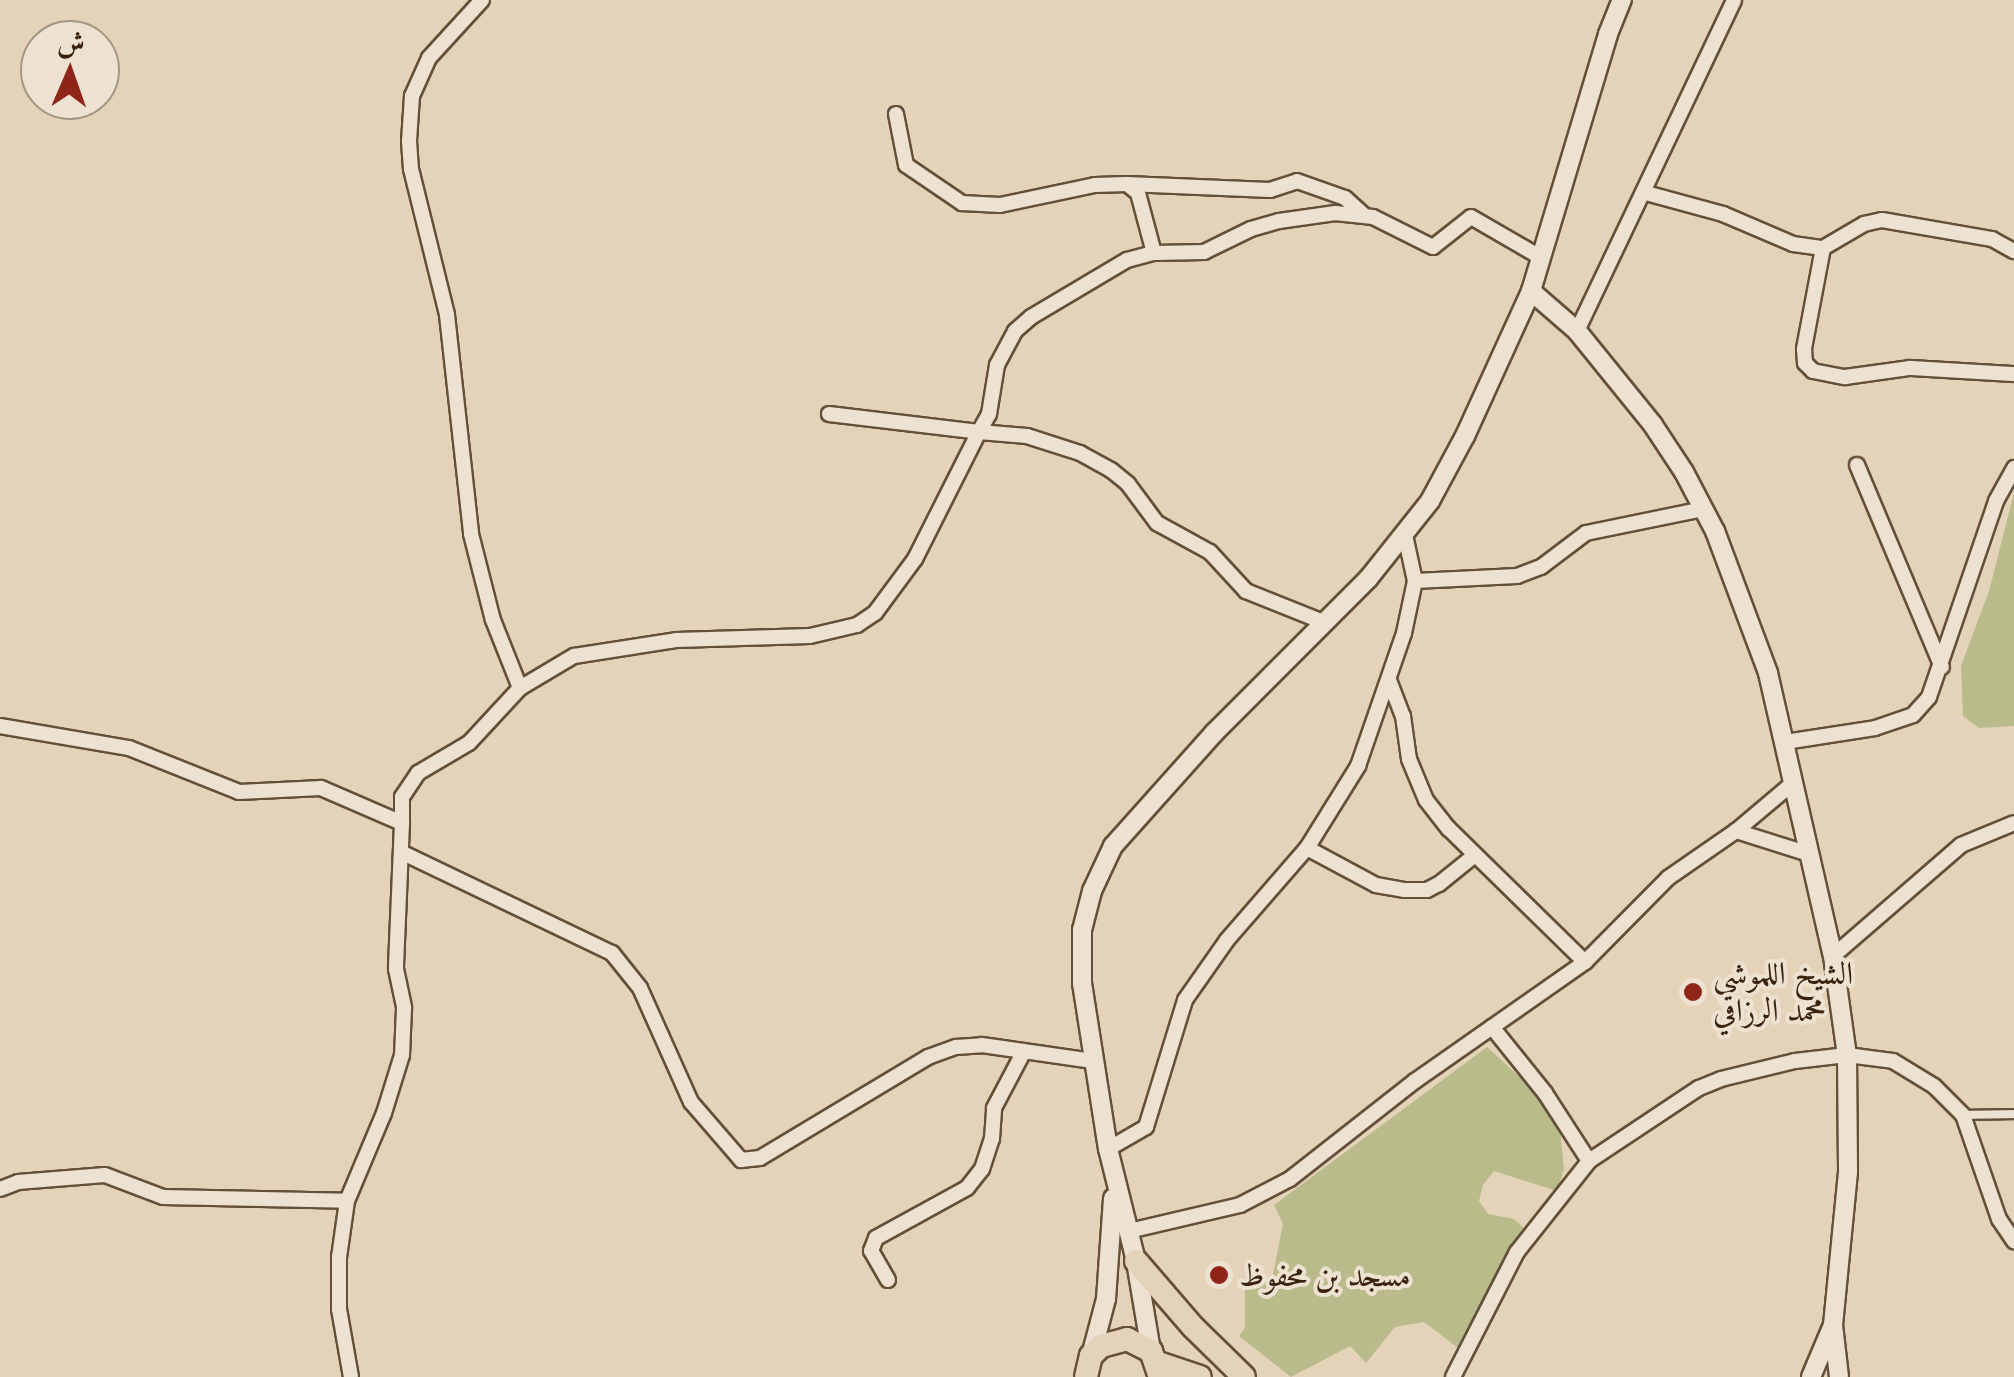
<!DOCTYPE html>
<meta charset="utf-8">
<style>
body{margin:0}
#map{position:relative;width:2014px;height:1377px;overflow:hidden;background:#e4d3b8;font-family:"Libre Caslon Text",Amiri,serif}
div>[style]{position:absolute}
.green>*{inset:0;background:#b9bb8b}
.roads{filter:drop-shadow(2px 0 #644f38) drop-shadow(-2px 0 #644f38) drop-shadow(0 2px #644f38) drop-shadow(0 -2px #644f38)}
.service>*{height:8px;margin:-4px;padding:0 4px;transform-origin:4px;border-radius:4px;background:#ede2d1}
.minor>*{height:14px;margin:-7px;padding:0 7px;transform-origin:7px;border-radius:7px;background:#ede2d1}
.tertiary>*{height:18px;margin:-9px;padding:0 9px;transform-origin:9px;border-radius:9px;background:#ede2d1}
.primary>*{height:22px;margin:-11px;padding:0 11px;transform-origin:11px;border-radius:11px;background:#e4d3b8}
.dots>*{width:28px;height:28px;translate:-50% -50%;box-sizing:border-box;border:5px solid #ede2d1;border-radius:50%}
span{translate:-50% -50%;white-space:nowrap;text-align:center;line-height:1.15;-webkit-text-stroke:8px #ede2d1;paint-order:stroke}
.poi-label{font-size:32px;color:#39230d}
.left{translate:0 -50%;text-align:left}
.north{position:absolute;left:20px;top:20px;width:100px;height:100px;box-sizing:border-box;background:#ede2d1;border:2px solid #a59683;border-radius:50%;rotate:2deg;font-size:28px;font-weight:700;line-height:40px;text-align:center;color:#39230d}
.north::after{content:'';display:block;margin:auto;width:35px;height:45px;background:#8f2418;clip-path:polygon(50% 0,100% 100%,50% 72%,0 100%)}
</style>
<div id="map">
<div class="green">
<i style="clip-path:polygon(2014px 493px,2014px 726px,1979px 728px,1963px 716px,1961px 666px,1989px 591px)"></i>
<i style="clip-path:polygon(1487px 1047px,1538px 1094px,1559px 1121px,1564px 1169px,1557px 1191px,1494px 1171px,1483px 1185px,1479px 1201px,1488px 1214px,1514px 1219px,1526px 1230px,1462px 1351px,1424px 1322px,1395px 1327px,1366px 1363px,1350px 1346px,1291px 1377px,1239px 1336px,1245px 1328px,1245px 1277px,1258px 1283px,1272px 1280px,1283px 1224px,1274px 1205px)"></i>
</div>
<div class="roads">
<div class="service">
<i style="left:1963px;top:1115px;width:51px;rotate:-1.1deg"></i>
</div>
<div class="minor">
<i style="left:482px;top:0;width:79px;rotate:132.4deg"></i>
<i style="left:429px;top:58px;width:42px;rotate:114.1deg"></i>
<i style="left:412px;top:96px;width:45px;rotate:93.8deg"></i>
<i style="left:409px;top:141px;width:28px;rotate:86deg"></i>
<i style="left:411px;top:169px;width:150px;rotate:76.1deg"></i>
<i style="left:447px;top:315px;width:220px;rotate:83.7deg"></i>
<i style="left:471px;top:534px;width:89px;rotate:75.7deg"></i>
<i style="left:493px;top:620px;width:73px;rotate:68.3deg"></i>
<i style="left:896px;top:114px;width:52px;rotate:78.9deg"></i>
<i style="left:906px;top:165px;width:68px;rotate:34.2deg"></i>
<i style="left:962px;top:203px;width:38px;rotate:3deg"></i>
<i style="left:1000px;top:205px;width:97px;rotate:-11.9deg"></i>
<i style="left:1095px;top:185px;width:32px;rotate:-2deg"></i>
<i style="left:1127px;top:184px;width:14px;rotate:39deg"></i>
<i style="left:1138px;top:193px;width:62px;rotate:75.1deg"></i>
<i style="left:1127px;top:184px;width:143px;rotate:2.4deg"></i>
<i style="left:1270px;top:190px;width:28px;rotate:-18deg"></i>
<i style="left:1297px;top:181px;width:51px;rotate:19.5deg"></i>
<i style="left:1345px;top:198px;width:25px;rotate:42deg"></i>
<i style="left:1646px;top:193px;width:80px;rotate:15.3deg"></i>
<i style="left:1723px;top:214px;width:76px;rotate:23.2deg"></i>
<i style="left:1793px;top:244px;width:30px;rotate:8deg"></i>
<i style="left:1823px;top:248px;width:48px;rotate:-30.3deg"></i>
<i style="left:1864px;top:224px;width:18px;rotate:-13deg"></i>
<i style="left:1882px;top:220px;width:112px;rotate:9.8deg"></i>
<i style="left:1992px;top:239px;width:25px;rotate:29deg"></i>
<i style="left:1823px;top:248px;width:103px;rotate:100.7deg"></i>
<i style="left:1804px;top:349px;width:14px;rotate:86deg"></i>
<i style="left:1805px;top:363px;width:11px;rotate:45deg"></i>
<i style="left:1813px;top:371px;width:33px;rotate:11deg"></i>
<i style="left:1845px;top:377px;width:66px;rotate:-7.9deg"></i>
<i style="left:1910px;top:368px;width:104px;rotate:3.3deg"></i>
<i style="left:1577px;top:331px;width:366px;rotate:-64.6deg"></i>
<i style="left:829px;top:414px;width:151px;rotate:6.8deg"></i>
<i style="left:979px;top:432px;width:21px;rotate:-61deg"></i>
<i style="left:989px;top:414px;width:50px;rotate:-80.7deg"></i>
<i style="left:997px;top:365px;width:38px;rotate:-62deg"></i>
<i style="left:1015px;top:331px;width:21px;rotate:-41deg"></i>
<i style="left:1031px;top:317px;width:112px;rotate:-30.7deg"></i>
<i style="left:1127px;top:260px;width:28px;rotate:-15deg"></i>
<i style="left:1154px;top:253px;width:50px;rotate:-1.1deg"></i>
<i style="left:1204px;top:252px;width:52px;rotate:-26.1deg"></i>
<i style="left:1251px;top:229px;width:29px;rotate:-16deg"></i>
<i style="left:1279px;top:221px;width:57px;rotate:-8.1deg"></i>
<i style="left:1335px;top:213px;width:38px;rotate:6deg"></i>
<i style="left:1373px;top:217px;width:67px;rotate:26.6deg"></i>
<i style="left:1433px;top:247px;width:48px;rotate:-38.3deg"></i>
<i style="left:1471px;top:217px;width:80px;rotate:30.1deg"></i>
<i style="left:1857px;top:465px;width:219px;rotate:67.2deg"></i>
<i style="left:1415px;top:581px;width:102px;rotate:-2.8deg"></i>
<i style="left:1517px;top:576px;width:26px;rotate:-21deg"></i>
<i style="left:1541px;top:567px;width:56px;rotate:-37.1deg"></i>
<i style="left:1586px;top:533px;width:119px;rotate:-11.6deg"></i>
<i style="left:1389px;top:680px;width:39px;rotate:69deg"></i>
<i style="left:1403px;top:716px;width:43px;rotate:82.1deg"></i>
<i style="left:1409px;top:759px;width:44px;rotate:67.5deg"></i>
<i style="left:1426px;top:800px;width:37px;rotate:52deg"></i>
<i style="left:1449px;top:829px;width:190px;rotate:44.4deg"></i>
<i style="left:0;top:726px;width:131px;rotate:9.7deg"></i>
<i style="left:129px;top:748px;width:118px;rotate:21.8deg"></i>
<i style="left:239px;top:792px;width:82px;rotate:-2.8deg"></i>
<i style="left:321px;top:788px;width:88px;rotate:23.4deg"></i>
<i style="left:402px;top:823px;width:146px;rotate:92.4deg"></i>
<i style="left:396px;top:969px;width:40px;rotate:78deg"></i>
<i style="left:404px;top:1008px;width:47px;rotate:92.4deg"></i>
<i style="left:402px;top:1055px;width:61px;rotate:107.2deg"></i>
<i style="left:384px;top:1113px;width:95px;rotate:112.8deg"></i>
<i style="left:347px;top:1201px;width:57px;rotate:98.1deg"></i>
<i style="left:339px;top:1257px;width:52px;rotate:90deg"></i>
<i style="left:339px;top:1309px;width:69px;rotate:80deg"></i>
<i style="left:1785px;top:742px;width:91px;rotate:-8.8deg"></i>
<i style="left:1875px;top:728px;width:40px;rotate:-18.9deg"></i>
<i style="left:1913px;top:715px;width:24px;rotate:-48deg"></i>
<i style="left:1929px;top:697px;width:207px;rotate:-71.1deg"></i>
<i style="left:1996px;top:501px;width:38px;rotate:-61deg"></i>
<i style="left:402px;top:823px;width:26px;rotate:-90deg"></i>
<i style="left:402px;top:797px;width:29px;rotate:-56deg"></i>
<i style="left:418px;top:773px;width:59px;rotate:-30.5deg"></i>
<i style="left:469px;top:743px;width:75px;rotate:-47.2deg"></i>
<i style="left:520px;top:688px;width:63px;rotate:-30.7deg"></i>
<i style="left:574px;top:656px;width:103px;rotate:-8.9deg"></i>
<i style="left:676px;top:640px;width:134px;rotate:-1.7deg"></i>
<i style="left:810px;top:636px;width:48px;rotate:-13.2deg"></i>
<i style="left:857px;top:625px;width:22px;rotate:-34deg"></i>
<i style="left:875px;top:613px;width:67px;rotate:-53.5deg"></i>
<i style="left:915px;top:559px;width:142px;rotate:-63.3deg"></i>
<i style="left:979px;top:432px;width:48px;rotate:4.8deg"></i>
<i style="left:1027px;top:436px;width:56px;rotate:17.8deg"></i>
<i style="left:1080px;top:453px;width:35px;rotate:29deg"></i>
<i style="left:1111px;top:470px;width:22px;rotate:39deg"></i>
<i style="left:1128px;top:484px;width:49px;rotate:53.4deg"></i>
<i style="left:1157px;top:523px;width:60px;rotate:28.7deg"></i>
<i style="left:1210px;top:552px;width:53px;rotate:47.3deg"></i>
<i style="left:1246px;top:591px;width:81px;rotate:21.8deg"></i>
<i style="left:1736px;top:831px;width:77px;rotate:17.5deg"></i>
<i style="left:1307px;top:848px;width:78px;rotate:28.2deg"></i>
<i style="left:1376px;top:885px;width:28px;rotate:10deg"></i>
<i style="left:1404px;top:890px;width:23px"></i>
<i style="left:1427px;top:890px;width:13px;rotate:-27deg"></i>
<i style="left:1439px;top:884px;width:46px;rotate:-38.9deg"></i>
<i style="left:403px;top:853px;width:232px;rotate:25.6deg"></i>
<i style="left:612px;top:953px;width:45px;rotate:51.3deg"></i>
<i style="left:640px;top:988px;width:125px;rotate:65.9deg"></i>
<i style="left:691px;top:1102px;width:77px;rotate:49.2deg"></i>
<i style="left:741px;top:1160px;width:19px;rotate:-6deg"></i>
<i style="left:760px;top:1158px;width:196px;rotate:-31deg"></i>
<i style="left:928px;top:1057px;width:30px;rotate:-20deg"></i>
<i style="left:956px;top:1047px;width:26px;rotate:-4deg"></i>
<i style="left:982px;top:1045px;width:112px;rotate:8.2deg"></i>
<i style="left:1833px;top:956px;width:169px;rotate:-40.9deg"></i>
<i style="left:1961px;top:845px;width:57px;rotate:-22.5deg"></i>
<i style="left:1492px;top:1027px;width:85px;rotate:51.2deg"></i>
<i style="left:1545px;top:1093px;width:81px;rotate:57.1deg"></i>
<i style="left:1589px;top:1161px;width:132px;rotate:-33.6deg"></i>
<i style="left:1699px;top:1088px;width:24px;rotate:-22deg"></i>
<i style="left:1721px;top:1079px;width:76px;rotate:-13.7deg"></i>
<i style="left:1795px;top:1061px;width:52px;rotate:-6.6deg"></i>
<i style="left:1847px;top:1055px;width:46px;rotate:7.4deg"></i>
<i style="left:1893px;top:1061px;width:48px;rotate:31.4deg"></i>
<i style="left:1934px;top:1086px;width:41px;rotate:45deg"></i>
<i style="left:1963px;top:1115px;width:110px;rotate:70.9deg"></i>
<i style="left:1999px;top:1219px;width:27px;rotate:56deg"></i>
<i style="left:1108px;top:1149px;width:44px;rotate:-30.1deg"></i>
<i style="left:1146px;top:1127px;width:133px;rotate:-72.9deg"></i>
<i style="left:1185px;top:1000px;width:73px;rotate:-55deg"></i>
<i style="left:1227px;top:940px;width:122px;rotate:-49deg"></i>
<i style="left:1307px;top:848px;width:97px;rotate:-58.1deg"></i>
<i style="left:1358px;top:766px;width:141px;rotate:-70.9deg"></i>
<i style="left:1404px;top:633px;width:53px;rotate:-78.1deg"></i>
<i style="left:1415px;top:581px;width:47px;rotate:-102.3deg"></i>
<i style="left:0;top:1189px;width:19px;rotate:-21deg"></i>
<i style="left:18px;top:1182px;width:87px;rotate:-4.6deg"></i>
<i style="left:105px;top:1175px;width:62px;rotate:20.8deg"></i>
<i style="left:163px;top:1197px;width:184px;rotate:1.2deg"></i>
<i style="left:1129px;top:1231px;width:114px;rotate:-13.2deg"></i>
<i style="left:1240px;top:1205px;width:56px;rotate:-27.5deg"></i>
<i style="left:1290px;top:1179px;width:159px;rotate:-38.1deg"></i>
<i style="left:1415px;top:1081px;width:208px;rotate:-35deg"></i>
<i style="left:1585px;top:962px;width:118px;rotate:-45.3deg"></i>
<i style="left:1668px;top:878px;width:83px;rotate:-34.7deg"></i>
<i style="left:1736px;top:831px;width:75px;rotate:-40.1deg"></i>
<i style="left:888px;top:1280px;width:34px;rotate:-120deg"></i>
<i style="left:871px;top:1251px;width:14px;rotate:-69deg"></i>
<i style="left:876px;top:1238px;width:104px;rotate:-28.8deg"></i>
<i style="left:967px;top:1188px;width:24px;rotate:-52deg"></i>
<i style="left:982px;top:1169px;width:32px;rotate:-72deg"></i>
<i style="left:992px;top:1139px;width:31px;rotate:-86deg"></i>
<i style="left:994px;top:1108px;width:64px;rotate:-62.2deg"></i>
<i style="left:1453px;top:1377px;width:140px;rotate:-62.9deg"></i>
<i style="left:1517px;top:1252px;width:116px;rotate:-51.6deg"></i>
</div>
<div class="tertiary">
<i style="left:1531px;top:291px;width:61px;rotate:41deg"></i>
<i style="left:1577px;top:331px;width:121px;rotate:51deg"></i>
<i style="left:1653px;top:425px;width:56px;rotate:56.6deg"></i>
<i style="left:1684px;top:472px;width:67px;rotate:62.3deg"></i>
<i style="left:1715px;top:531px;width:152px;rotate:69.5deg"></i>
<i style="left:1768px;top:673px;width:290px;rotate:77.1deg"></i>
<i style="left:1833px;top:956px;width:100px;rotate:82deg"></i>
<i style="left:1847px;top:1055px;width:117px;rotate:89.5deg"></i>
<i style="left:1848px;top:1172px;width:154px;rotate:95.6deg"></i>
<i style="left:1833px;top:1325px;width:52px;rotate:83.4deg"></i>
<i style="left:1151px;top:1351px;width:91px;rotate:-99.5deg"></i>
<i style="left:1136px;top:1261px;width:115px;rotate:-104deg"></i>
<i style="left:1108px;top:1149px;width:168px;rotate:-98.9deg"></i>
<i style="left:1082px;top:983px;width:53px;rotate:-90deg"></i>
<i style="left:1082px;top:930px;width:40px;rotate:-75.6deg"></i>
<i style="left:1092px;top:891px;width:50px;rotate:-65deg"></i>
<i style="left:1113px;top:846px;width:152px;rotate:-48.2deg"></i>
<i style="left:1214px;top:733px;width:218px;rotate:-45deg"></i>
<i style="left:1368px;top:579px;width:100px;rotate:-51.5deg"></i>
<i style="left:1430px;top:501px;width:74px;rotate:-61.7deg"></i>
<i style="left:1465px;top:436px;width:159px;rotate:-65.5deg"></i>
<i style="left:1531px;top:291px;width:268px;rotate:-73.3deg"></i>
<i style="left:1608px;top:34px;width:37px;rotate:-68deg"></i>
<i style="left:1091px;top:1356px;width:59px;rotate:-75.3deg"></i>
<i style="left:1106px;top:1299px;width:101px;rotate:-86deg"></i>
<i style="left:1811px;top:1377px;width:56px;rotate:-67.1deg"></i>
</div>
<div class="primary">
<i style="left:1136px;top:1261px;width:87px;rotate:49.2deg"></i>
<i style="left:1193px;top:1327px;width:71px;rotate:44.4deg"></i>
<i style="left:1158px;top:1363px;width:44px;rotate:18.4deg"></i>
<i style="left:1086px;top:1377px;width:22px;rotate:-77deg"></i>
<i style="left:1091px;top:1356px;width:14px;rotate:-45deg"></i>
<i style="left:1101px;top:1346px;width:27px;rotate:-15deg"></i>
<i style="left:1127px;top:1339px;width:27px;rotate:27deg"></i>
<i style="left:1151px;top:1351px;width:28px;rotate:71deg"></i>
</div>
</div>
<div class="dots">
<i style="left:1693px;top:992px;background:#8f2418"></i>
<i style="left:1219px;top:1275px;background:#8f2418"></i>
</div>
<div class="poi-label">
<span class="left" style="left:1713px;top:992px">الشيخ اللموشي<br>محمد الرزاقي</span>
<span class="left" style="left:1239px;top:1275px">مسجد بن محفوظ</span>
</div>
<div class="north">ش</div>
</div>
